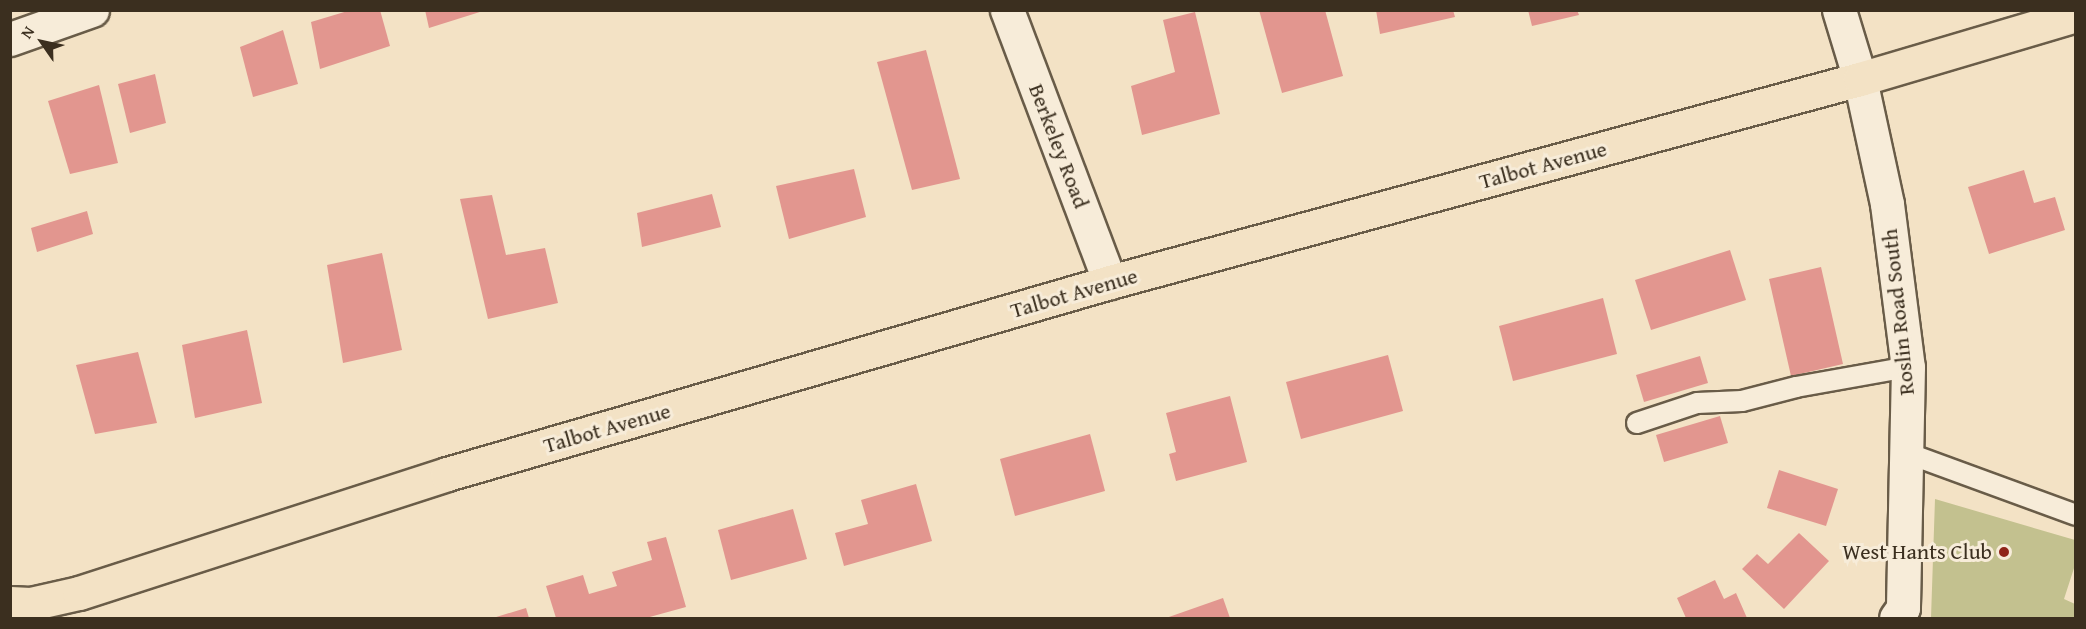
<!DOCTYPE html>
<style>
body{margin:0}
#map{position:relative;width:2086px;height:629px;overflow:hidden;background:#f3e2c5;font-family:"Gentium Book Plus",serif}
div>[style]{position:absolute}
.green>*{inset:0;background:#c3c18f}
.building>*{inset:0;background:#e2968f}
.roads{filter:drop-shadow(2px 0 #695c48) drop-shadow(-2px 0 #695c48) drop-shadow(0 2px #695c48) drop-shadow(0 -2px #695c48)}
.service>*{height:20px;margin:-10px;padding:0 10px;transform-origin:10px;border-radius:10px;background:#f7ecd9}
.minor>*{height:33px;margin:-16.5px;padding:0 16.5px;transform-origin:16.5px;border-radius:16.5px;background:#f7ecd9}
.primary>*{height:33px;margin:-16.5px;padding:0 16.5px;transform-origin:16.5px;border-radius:16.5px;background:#f3e2c5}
.dots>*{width:16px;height:16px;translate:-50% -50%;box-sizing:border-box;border:3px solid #f7ecd9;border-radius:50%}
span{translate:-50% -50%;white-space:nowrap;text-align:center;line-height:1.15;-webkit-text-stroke:6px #f7ecd9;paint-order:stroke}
.street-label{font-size:22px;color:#3b2f1f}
.poi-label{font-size:22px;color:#3b2f1f}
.right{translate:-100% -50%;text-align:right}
.frame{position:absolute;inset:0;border:12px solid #3b2f1f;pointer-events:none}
.north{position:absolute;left:12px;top:12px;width:60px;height:60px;-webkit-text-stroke:4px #f7ecd9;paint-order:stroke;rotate:304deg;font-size:16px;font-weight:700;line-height:24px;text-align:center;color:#3b2f1f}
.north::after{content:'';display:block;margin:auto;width:21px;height:27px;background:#3b2f1f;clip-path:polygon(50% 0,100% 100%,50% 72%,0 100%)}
</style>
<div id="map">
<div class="green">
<i style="clip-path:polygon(1935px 499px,2075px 540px,2075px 565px,2064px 599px,2075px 604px,2075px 618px,1931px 618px)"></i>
</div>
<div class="building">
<i style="clip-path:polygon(351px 10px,380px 10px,390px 46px,320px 69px,311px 22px)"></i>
<i style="clip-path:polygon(425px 10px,483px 10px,483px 11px,429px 28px)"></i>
<i style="clip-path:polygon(1259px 10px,1325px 10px,1343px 76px,1282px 93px)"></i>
<i style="clip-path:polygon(1376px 10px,1453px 10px,1455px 17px,1380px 34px)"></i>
<i style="clip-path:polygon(1528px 10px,1577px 10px,1579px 15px,1532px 26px)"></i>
<i style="clip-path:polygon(1195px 12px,1220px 114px,1142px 135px,1131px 86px,1175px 72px,1163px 20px)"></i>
<i style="clip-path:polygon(283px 30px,298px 84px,253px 97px,240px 47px)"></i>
<i style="clip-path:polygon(926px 50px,960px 179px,912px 190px,877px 62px)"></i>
<i style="clip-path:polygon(155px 74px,166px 123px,130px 133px,118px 84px)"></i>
<i style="clip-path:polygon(99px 85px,118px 163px,70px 174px,48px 101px)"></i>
<i style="clip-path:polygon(854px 169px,866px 217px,789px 239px,776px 186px)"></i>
<i style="clip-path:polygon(2024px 170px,2034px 203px,2055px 197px,2065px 230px,1989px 254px,1968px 187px)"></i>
<i style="clip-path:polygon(712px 194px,721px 227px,642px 247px,637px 213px)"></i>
<i style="clip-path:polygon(492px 195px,506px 255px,545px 248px,558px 303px,488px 319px,460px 199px)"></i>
<i style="clip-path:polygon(87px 211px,93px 234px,37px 252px,31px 228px)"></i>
<i style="clip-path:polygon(1730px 250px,1746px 300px,1651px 330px,1635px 280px)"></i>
<i style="clip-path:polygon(382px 253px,402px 350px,343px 363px,327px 265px)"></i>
<i style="clip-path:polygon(1821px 267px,1843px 364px,1791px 376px,1769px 279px)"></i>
<i style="clip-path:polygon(1603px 298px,1617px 354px,1513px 381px,1499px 326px)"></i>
<i style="clip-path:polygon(247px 330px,262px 403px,195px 418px,182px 345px)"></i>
<i style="clip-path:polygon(138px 352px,157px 423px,95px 434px,76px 365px)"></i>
<i style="clip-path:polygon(1388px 355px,1403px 411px,1301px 439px,1286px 382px)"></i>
<i style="clip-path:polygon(1700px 356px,1708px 383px,1644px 402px,1636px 375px)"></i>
<i style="clip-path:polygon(1230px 396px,1247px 462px,1176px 481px,1169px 454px,1176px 452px,1166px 413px)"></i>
<i style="clip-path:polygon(1720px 416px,1728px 443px,1664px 462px,1656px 435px)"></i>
<i style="clip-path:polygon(1090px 434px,1105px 491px,1015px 516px,1000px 459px)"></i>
<i style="clip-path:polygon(1779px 470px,1838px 489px,1826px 526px,1767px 508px)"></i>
<i style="clip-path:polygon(916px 484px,932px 541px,844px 566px,835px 533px,868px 524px,861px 500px)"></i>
<i style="clip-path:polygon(793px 509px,807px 559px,731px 580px,718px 530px)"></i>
<i style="clip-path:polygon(1799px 533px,1829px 561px,1784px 609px,1742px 569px,1757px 554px,1768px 564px)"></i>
<i style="clip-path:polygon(666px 537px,686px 607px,646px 618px,556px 618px,546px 586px,583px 575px,589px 594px,617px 586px,612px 572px,652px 560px,647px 542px)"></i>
<i style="clip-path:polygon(1715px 580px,1724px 599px,1736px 593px,1747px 618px,1686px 618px,1677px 598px)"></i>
<i style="clip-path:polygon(1223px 598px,1230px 618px,1166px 618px)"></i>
<i style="clip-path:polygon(526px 608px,529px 618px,493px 618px)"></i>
</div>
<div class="roads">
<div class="service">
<i style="left:1637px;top:423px;width:63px;rotate:-18.4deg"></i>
<i style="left:1697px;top:403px;width:45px;rotate:-2.5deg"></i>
<i style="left:1742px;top:401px;width:56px;rotate:-14.5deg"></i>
<i style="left:1796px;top:387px;width:114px;rotate:-10.1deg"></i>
<i style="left:1907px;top:453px;width:180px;rotate:20.1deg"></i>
</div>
<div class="minor">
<i style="left:1007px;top:10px;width:291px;rotate:69.3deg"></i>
<i style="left:1839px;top:10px;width:72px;rotate:73.1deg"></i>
<i style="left:1860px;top:79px;width:128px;rotate:77.8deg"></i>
<i style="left:1887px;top:204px;width:164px;rotate:82.7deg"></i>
<i style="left:1908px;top:367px;width:241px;rotate:91.2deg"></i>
<i style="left:1903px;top:608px;width:12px;rotate:125deg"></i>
<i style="left:10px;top:39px;width:87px;rotate:-19.5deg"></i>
</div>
<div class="primary">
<i style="left:10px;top:603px;width:20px;rotate:3deg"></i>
<i style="left:30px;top:604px;width:50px;rotate:-12.7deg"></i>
<i style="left:79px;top:593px;width:387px;rotate:-17.9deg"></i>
<i style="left:447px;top:474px;width:690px;rotate:-16.15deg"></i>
<i style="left:1110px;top:282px;width:777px;rotate:-15.15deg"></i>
<i style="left:1860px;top:79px;width:225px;rotate:-16.5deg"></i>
</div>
</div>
<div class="dots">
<i style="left:2004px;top:552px;background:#8f2418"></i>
</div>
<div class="street-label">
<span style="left:1059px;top:146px;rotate:69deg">Berkeley Road</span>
<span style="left:1543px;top:165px;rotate:-15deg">Talbot Avenue</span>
<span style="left:1074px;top:293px;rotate:-16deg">Talbot Avenue</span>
<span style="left:1898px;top:312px;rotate:-96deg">Roslin Road South</span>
<span style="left:607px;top:428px;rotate:-16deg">Talbot Avenue</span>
</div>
<div class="poi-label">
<span class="right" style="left:1992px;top:552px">West Hants Club</span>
</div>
<div class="frame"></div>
<div class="north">N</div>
</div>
